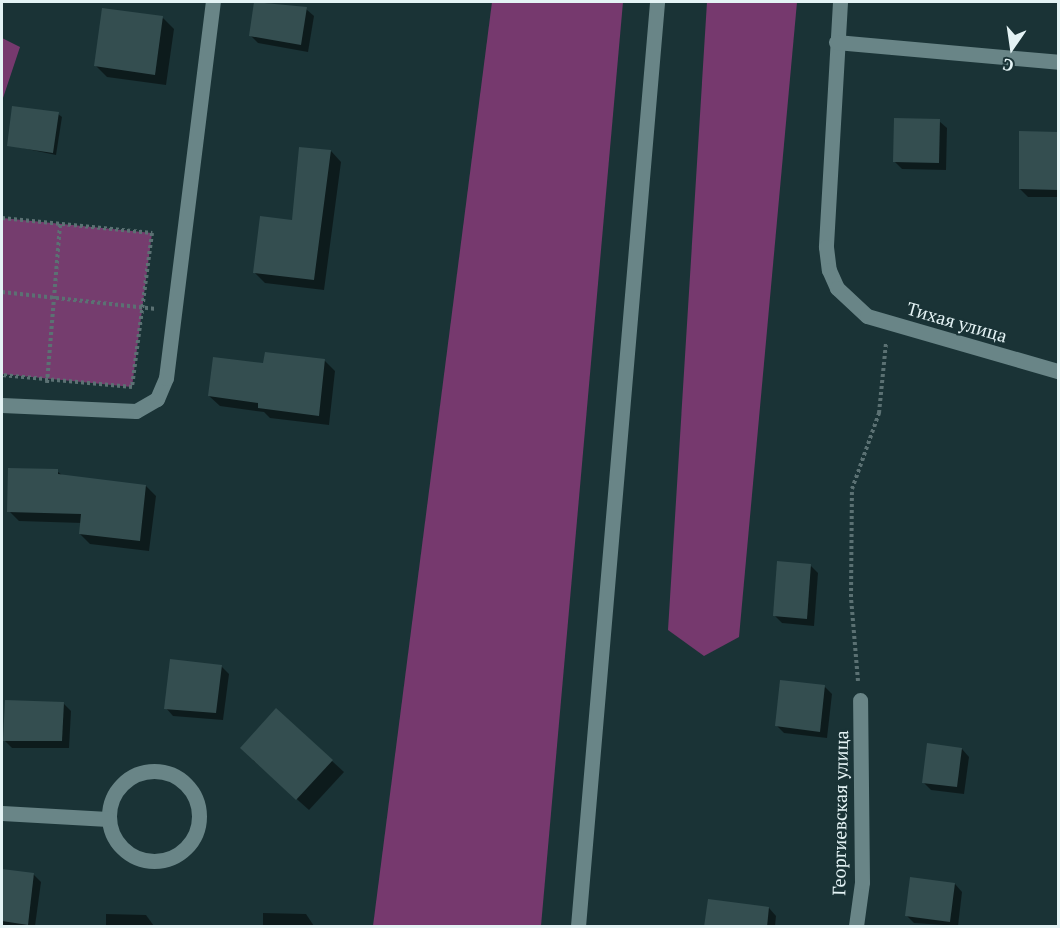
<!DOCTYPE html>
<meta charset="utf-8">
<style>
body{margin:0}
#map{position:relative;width:1060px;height:928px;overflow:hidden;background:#1a3336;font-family:"PT Serif",serif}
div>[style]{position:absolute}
.green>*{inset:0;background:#753d6e}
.forest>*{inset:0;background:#76396e}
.shadow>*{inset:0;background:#0007}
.building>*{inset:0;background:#344e50}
.path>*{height:4px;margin-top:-2px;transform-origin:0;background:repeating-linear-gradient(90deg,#5b7173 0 3px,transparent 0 6px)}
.minor>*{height:15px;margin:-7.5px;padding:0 7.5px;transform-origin:7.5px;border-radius:7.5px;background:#698587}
.minor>.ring{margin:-7.5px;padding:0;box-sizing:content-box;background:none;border:15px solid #698587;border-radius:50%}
span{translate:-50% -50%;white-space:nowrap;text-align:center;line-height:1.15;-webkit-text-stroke:4.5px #1a3336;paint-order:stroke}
.street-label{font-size:18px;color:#e4f3f5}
.frame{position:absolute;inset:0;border:3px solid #e4f3f5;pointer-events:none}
.north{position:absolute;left:982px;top:18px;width:60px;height:60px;-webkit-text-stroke:4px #1a3336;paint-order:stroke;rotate:193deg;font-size:16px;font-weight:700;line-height:24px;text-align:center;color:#e4f3f5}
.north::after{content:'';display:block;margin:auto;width:21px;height:27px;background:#e4f3f5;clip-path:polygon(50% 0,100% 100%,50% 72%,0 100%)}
</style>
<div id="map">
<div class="green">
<i style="clip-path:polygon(2px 218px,152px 233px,132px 387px,2px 374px)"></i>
</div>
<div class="forest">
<i style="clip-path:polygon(492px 2px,623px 2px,541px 926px,373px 926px)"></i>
<i style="clip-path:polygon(707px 2px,797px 2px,739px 637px,704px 656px,668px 630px)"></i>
<i style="clip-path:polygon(2px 38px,20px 47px,2px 101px)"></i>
</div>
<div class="shadow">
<i style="clip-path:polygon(256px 2px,306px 9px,314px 16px,308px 52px,258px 43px,250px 35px)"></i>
<i style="clip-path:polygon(163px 18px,174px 29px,166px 85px,107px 77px,95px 65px)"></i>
<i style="clip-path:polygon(58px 114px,62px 117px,56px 155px,8px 145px)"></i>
<i style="clip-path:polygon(939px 121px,947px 128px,946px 170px,902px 169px,894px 161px)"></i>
<i style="clip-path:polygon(1058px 133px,1058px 197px,1028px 197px,1020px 189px)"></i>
<i style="clip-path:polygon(331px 151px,341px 162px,324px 290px,265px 283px,254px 272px,294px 222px)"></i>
<i style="clip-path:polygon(325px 361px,335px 371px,329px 425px,270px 418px,264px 412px,220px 406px,209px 396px,265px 365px)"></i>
<i style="clip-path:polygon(57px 471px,63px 476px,146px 486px,156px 496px,149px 551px,90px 544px,80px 534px,82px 523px,19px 521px,9px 511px)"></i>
<i style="clip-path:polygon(810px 565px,818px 573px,814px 626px,782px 623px,775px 616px)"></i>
<i style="clip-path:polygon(221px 666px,229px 674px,223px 720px,173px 716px,166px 708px)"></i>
<i style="clip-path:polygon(825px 687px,832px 694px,827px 738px,784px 733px,777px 726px)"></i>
<i style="clip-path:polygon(63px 703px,71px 711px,69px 748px,12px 748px,4px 740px)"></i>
<i style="clip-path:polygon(962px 749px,969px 757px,964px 794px,931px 790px,923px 782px)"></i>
<i style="clip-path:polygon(253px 760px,332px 761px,344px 772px,309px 810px)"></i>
<i style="clip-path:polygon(2px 870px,33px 874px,41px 882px,35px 926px,2px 926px)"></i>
<i style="clip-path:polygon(955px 884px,962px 892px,958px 926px,914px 923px,907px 916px)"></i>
<i style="clip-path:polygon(769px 908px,776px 916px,775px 926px,706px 926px)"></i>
<i style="clip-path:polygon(263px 913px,306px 914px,314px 926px,263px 926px)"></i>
<i style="clip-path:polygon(106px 914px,146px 915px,154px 926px,106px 926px)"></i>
</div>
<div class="building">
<i style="clip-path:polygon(254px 2px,307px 7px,301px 45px,249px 36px)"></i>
<i style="clip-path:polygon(102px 8px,163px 16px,155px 75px,94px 66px)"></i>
<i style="clip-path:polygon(12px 106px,59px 112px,53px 153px,7px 146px)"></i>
<i style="clip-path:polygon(894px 118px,940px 119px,939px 163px,893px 162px)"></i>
<i style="clip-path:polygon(1019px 131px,1059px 132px,1059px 190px,1019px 189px)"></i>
<i style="clip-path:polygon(299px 147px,331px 150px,314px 280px,253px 273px,260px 216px,292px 220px)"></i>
<i style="clip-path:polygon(265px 352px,325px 359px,319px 416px,258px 408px,258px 403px,208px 396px,213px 357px,263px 363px)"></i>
<i style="clip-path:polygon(8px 468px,58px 469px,58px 474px,146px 485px,140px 541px,79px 534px,81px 514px,7px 512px)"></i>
<i style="clip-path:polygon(777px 561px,811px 564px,807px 619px,773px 616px)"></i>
<i style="clip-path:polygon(170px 659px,222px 665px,216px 713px,164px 709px)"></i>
<i style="clip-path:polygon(780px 680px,825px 685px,820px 732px,775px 726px)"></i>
<i style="clip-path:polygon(5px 700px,64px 702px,62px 741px,3px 741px)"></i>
<i style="clip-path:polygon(276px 708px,333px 760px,296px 800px,240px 748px)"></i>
<i style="clip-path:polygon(927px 743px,962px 748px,957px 787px,922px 783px)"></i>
<i style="clip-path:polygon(2px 869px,34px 873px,28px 925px,2px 921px)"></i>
<i style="clip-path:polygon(910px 877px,955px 883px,950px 922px,905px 916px)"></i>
<i style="clip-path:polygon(708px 899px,769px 907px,767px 927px,704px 927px)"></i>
</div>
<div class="path">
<i style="left:2px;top:218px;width:151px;rotate:5.7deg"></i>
<i style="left:152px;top:233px;width:155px;rotate:97.4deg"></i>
<i style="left:132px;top:387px;width:131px;rotate:-174.7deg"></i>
<i style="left:2px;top:292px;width:155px;rotate:6.3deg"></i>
<i style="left:47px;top:383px;width:160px;rotate:-85.3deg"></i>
<i style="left:858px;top:681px;width:84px;rotate:-94.8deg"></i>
<i style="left:851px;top:597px;width:108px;rotate:-89.5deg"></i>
<i style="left:852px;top:489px;width:81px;rotate:-70.4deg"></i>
<i style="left:879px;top:413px;width:70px;rotate:-84.3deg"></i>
</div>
<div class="minor">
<i style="left:840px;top:2px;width:245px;rotate:93.3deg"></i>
<i style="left:826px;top:247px;width:23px;rotate:83deg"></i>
<i style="left:829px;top:270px;width:20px;rotate:66deg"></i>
<i style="left:837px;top:288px;width:41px;rotate:43deg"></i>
<i style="left:867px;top:316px;width:199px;rotate:16.1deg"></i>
<i style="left:836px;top:42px;width:223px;rotate:5.1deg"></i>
<i style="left:2px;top:405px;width:134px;rotate:2.6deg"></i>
<i style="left:136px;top:411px;width:24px;rotate:-30deg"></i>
<i style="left:157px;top:399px;width:23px;rotate:-67deg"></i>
<i style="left:166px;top:378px;width:379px;rotate:-82.9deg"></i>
<i class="ring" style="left:109px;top:771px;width:75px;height:75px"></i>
<i style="left:2px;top:813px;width:106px;rotate:3.2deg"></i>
<i style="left:578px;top:926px;width:927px;rotate:-85.11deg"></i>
<i style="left:856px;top:926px;width:44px;rotate:-82.2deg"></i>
<i style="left:862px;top:882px;width:182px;rotate:-90.6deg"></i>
</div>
<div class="street-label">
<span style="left:957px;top:322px;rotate:16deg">Тихая улица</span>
<span style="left:840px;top:813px;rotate:-89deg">Георгиевская улица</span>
</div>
<div class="frame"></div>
<div class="north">С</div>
</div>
